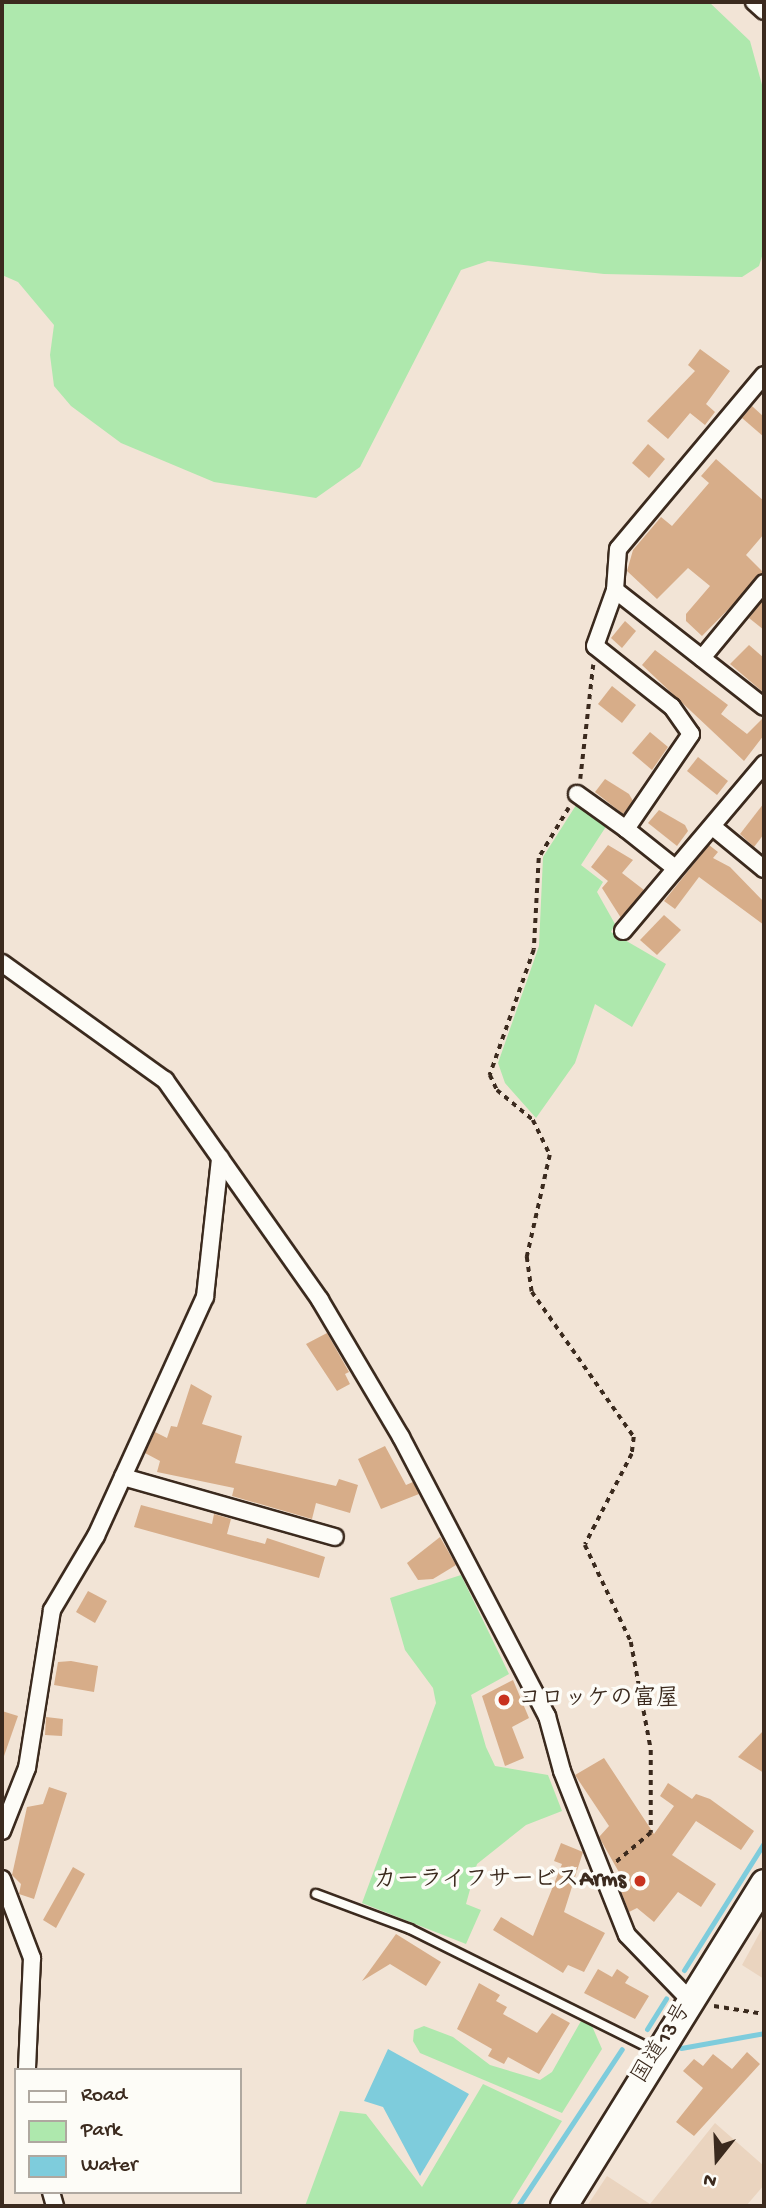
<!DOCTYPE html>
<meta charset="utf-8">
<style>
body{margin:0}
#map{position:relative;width:766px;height:2208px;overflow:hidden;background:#f2e4d6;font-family:"Gochi Hand","Klee One",sans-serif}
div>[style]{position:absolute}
.built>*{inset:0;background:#ead4bf}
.green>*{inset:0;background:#aee8ad}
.water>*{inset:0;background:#7eccdc}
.stream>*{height:5px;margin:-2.5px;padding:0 2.5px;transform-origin:2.5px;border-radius:2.5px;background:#7eccdc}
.building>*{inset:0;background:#d7ad89}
.path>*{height:3.5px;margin-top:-1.75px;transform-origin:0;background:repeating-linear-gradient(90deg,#3b2a1e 0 5px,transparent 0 10px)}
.roads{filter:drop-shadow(2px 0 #3b2a1e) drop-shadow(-2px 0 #3b2a1e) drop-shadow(0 2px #3b2a1e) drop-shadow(0 -2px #3b2a1e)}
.service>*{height:8px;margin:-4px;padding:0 4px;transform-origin:4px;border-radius:4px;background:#fdfcf7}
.minor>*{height:16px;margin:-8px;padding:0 8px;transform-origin:8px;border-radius:8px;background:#fdfcf7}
.trunk>*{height:26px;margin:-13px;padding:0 13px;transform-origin:13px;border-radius:13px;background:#fdfcf7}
.dots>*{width:19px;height:19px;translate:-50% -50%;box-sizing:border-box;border:4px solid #fdfcf7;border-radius:50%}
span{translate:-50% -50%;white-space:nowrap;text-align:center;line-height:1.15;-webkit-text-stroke:7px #fdfcf7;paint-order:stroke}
.poi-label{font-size:23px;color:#3b2a1e;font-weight:700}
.left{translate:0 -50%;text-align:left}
.right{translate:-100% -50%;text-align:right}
.street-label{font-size:23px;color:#3b2a1e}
.frame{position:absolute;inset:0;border:4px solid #3b2a1e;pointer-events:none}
.legend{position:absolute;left:14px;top:2068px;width:228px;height:126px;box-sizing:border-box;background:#fdfcf7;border:2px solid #afa8a0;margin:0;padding:9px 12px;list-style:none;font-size:21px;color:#3b2a1e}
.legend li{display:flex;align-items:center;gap:14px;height:35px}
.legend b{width:35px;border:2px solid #afa8a0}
.north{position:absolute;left:682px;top:2124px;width:70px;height:70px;-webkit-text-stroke:5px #fdfcf7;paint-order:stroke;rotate:198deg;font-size:19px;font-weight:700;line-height:28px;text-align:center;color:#3b2a1e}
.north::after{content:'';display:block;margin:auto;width:24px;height:32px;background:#3b2a1e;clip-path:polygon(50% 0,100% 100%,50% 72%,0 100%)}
</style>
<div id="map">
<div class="built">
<i style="clip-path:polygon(764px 1925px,764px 1979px,742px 1965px)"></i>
<i style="clip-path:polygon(715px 2123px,764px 2166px,764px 2185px,746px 2206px,587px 2206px,607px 2176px,650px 2204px)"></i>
</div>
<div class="green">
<i style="clip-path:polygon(2px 2px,709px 2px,750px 41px,764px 92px,764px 250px,759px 266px,742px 277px,604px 274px,488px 261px,461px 270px,360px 467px,316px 498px,214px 482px,121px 443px,71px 406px,54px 386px,50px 355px,54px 325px,18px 282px,2px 275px)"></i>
<i style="clip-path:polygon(578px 802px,607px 825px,581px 865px,603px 882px,597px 892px,615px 924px,611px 932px,666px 964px,632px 1027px,595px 1004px,575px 1063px,536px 1118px,505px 1083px,498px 1063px,539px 946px,543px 857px)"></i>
<i style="clip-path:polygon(461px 1575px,509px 1674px,471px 1695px,486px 1747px,495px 1766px,548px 1775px,562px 1811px,526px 1825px,477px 1864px,466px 1904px,481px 1910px,466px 1944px,362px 1903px,436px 1703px,433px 1688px,405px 1650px,390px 1598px)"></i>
<i style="clip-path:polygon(581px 2021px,592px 2026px,602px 2049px,562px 2113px,420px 2053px,413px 2041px,414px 2030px,424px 2026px,453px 2037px,490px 2065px,540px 2080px,552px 2072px)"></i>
<i style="clip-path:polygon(483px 2084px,562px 2121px,509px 2206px,305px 2206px,340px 2111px,366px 2114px,422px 2187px)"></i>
</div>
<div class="water">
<i style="clip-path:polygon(388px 2049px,469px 2094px,420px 2176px,383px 2107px,364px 2101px)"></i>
</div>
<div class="stream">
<i style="left:684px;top:1970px;width:150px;rotate:-57.8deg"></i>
<i style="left:647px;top:2029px;width:36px;rotate:-58deg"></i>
<i style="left:681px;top:2048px;width:84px;rotate:-10.2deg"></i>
<i style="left:518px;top:2206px;width:188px;rotate:-56.5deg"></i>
</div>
<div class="building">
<i style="clip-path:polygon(700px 349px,730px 371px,706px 404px,715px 412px,705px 425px,690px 413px,668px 439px,647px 421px,695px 371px,688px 365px)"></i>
<i style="clip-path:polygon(752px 406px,764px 417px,764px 437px,742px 418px)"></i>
<i style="clip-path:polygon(648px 444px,665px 459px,649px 478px,632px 463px)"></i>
<i style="clip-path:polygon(716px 459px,764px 501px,764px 534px,746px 555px,764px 573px,702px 636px,686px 621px,686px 614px,710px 586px,688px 568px,657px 599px,627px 571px,633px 550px,661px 517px,672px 526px,709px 483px,701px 476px)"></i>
<i style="clip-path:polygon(764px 599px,764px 630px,749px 618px)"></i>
<i style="clip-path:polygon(625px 621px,636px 631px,622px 648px,611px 638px)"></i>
<i style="clip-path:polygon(749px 645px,764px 658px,764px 693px,730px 664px)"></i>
<i style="clip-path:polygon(655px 650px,728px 705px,721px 714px,747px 734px,764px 717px,764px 735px,744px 761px,642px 665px)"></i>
<i style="clip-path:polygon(612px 686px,636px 705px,622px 723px,598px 704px)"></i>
<i style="clip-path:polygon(650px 732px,668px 747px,652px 770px,632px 753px)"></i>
<i style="clip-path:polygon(698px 757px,728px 781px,717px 795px,687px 771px)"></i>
<i style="clip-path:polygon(605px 779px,629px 794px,633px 801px,623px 814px,595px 792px)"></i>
<i style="clip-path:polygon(764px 803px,764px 834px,754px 847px,740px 834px)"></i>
<i style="clip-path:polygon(659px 810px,685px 825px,688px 831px,677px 846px,648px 823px)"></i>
<i style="clip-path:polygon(608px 845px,633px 860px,622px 873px,644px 890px,621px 918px,602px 888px,608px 881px,591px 867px)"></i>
<i style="clip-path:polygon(709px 845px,718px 852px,713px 858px,730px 867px,764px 902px,764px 925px,699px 877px,675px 909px,664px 901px)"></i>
<i style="clip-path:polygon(664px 915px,681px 930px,657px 955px,640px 940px)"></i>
<i style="clip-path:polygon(327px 1333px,349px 1372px,345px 1374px,350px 1384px,337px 1391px,306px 1344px)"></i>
<i style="clip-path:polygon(191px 1384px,212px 1396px,202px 1424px,242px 1436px,235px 1463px,336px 1486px,339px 1479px,358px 1485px,350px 1513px,316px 1503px,312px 1519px,232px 1496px,234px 1488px,157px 1472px,160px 1461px,145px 1453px,155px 1432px,167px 1438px,171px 1426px,177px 1427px)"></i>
<i style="clip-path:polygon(385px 1446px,406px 1485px,413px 1482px,419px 1494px,381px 1509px,358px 1459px)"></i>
<i style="clip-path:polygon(141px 1505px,212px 1524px,214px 1514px,231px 1519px,227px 1534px,265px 1544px,267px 1538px,325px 1557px,319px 1578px,134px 1527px)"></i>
<i style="clip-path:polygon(440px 1537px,456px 1565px,433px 1579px,418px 1580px,407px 1563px)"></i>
<i style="clip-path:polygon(88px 1591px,107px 1601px,95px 1623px,76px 1612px)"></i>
<i style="clip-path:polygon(71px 1661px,98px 1666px,94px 1692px,54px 1685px,58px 1662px)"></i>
<i style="clip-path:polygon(513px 1680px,529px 1718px,512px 1727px,524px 1758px,505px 1766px,482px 1696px)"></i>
<i style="clip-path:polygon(2px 1711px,18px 1716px,4px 1756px,2px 1756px)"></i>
<i style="clip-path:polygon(46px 1717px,63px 1719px,62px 1736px,45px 1735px)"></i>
<i style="clip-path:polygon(764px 1730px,764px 1773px,738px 1757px)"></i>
<i style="clip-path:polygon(604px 1758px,654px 1834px,674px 1806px,660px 1796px,668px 1783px,692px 1799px,696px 1794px,710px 1799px,754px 1831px,741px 1850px,696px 1821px,672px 1855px,716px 1884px,701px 1907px,678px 1892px,654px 1922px,637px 1908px,629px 1912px,615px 1876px,620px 1874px,599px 1837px,609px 1826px,575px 1775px)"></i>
<i style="clip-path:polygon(49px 1787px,67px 1793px,34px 1899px,19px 1894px,21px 1884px,12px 1875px,27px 1807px,43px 1804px)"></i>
<i style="clip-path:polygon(561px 1843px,583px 1852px,564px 1912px,605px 1933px,584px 1972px,568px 1965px,563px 1973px,493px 1930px,501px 1917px,533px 1936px,562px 1864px,554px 1861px)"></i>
<i style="clip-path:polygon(73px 1867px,85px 1874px,56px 1928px,43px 1920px)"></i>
<i style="clip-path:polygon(396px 1934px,441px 1962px,426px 1986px,390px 1964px,362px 1981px)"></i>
<i style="clip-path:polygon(598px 1969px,612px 1977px,617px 1969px,629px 1977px,625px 1983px,649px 1996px,635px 2019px,584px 1993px)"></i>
<i style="clip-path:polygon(479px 1983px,500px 1995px,496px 2001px,507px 2007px,503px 2014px,537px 2033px,552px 2013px,570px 2023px,539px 2074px,508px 2057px,504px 2064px,488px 2056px,492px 2049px,457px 2029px)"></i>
<i style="clip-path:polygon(747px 2052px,760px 2064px,694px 2136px,676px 2122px,703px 2088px,683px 2071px,694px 2059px,703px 2066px,713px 2054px,732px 2069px)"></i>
</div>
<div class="path">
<i style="left:580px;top:779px;width:115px;rotate:-83.5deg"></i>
<i style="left:569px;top:808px;width:58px;rotate:121deg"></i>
<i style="left:539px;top:858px;width:92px;rotate:93.1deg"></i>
<i style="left:534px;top:950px;width:133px;rotate:109.4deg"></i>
<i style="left:490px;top:1075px;width:17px;rotate:65deg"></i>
<i style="left:497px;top:1090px;width:47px;rotate:39.8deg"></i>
<i style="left:533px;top:1120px;width:39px;rotate:64deg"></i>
<i style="left:550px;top:1155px;width:105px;rotate:102.7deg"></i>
<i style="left:527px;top:1257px;width:35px;rotate:82deg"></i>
<i style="left:532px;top:1292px;width:177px;rotate:54.9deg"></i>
<i style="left:634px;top:1437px;width:17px;rotate:97deg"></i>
<i style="left:632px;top:1454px;width:102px;rotate:117.3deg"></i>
<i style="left:585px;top:1545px;width:107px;rotate:64.6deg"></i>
<i style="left:631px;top:1642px;width:110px;rotate:79.5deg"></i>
<i style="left:651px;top:1750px;width:83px;rotate:90deg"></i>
<i style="left:651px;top:1833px;width:48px;rotate:140deg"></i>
<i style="left:714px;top:2006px;width:51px;rotate:9.1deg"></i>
</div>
<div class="roads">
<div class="service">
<i style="left:316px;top:1894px;width:100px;rotate:20.4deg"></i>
<i style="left:410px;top:1929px;width:275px;rotate:26.4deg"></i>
</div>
<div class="minor">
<i style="left:754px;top:2px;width:13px;rotate:42deg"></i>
<i style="left:615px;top:590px;width:189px;rotate:38.1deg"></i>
<i style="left:702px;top:658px;width:97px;rotate:-50.4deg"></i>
<i style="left:577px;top:794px;width:60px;rotate:35.5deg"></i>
<i style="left:713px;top:827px;width:66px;rotate:39.5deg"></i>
<i style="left:675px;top:868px;width:63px;rotate:-141.5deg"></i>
<i style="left:626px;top:829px;width:115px;rotate:-55.6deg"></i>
<i style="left:691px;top:734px;width:33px;rotate:-125deg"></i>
<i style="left:672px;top:707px;width:98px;rotate:-141.6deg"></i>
<i style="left:595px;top:646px;width:59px;rotate:-70.3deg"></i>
<i style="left:615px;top:590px;width:41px;rotate:-85.8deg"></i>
<i style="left:618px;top:549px;width:227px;rotate:-50deg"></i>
<i style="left:623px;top:931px;width:219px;rotate:-49.8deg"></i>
<i style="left:2px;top:963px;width:201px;rotate:35.7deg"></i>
<i style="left:165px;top:1080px;width:269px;rotate:54.8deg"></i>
<i style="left:320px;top:1300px;width:159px;rotate:59.4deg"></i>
<i style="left:401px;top:1437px;width:315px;rotate:62.4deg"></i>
<i style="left:547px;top:1716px;width:57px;rotate:74.7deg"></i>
<i style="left:562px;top:1771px;width:176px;rotate:68.4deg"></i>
<i style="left:627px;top:1935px;width:91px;rotate:45.9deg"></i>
<i style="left:123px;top:1477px;width:220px;rotate:15.8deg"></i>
<i style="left:2px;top:1831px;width:68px;rotate:-68.4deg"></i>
<i style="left:27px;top:1768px;width:160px;rotate:-81deg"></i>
<i style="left:52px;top:1610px;width:86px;rotate:-59.3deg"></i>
<i style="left:96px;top:1536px;width:263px;rotate:-65.5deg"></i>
<i style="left:205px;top:1297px;width:140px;rotate:-83.8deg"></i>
<i style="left:2px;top:1879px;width:85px;rotate:69.2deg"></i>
<i style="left:32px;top:1958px;width:112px;rotate:92.6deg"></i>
<i style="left:51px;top:2192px;width:15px;rotate:74deg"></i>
</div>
<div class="trunk">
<i style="left:564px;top:2206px;width:380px;rotate:-58.2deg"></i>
</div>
</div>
<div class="dots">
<i style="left:504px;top:1700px;background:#c8321e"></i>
<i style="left:640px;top:1881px;background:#c8321e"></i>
</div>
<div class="poi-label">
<span class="left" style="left:518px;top:1700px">コロッケの富屋</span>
<span class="right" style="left:626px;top:1881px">カーライフサービスArms</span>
</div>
<div class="street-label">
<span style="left:663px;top:2044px;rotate:-58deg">国道13号</span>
</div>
<div class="frame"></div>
<ul class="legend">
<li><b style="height:9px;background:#fdfcf7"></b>Road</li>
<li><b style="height:19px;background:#aee8ad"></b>Park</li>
<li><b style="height:19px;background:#7eccdc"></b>Water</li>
</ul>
<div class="north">N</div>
</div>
